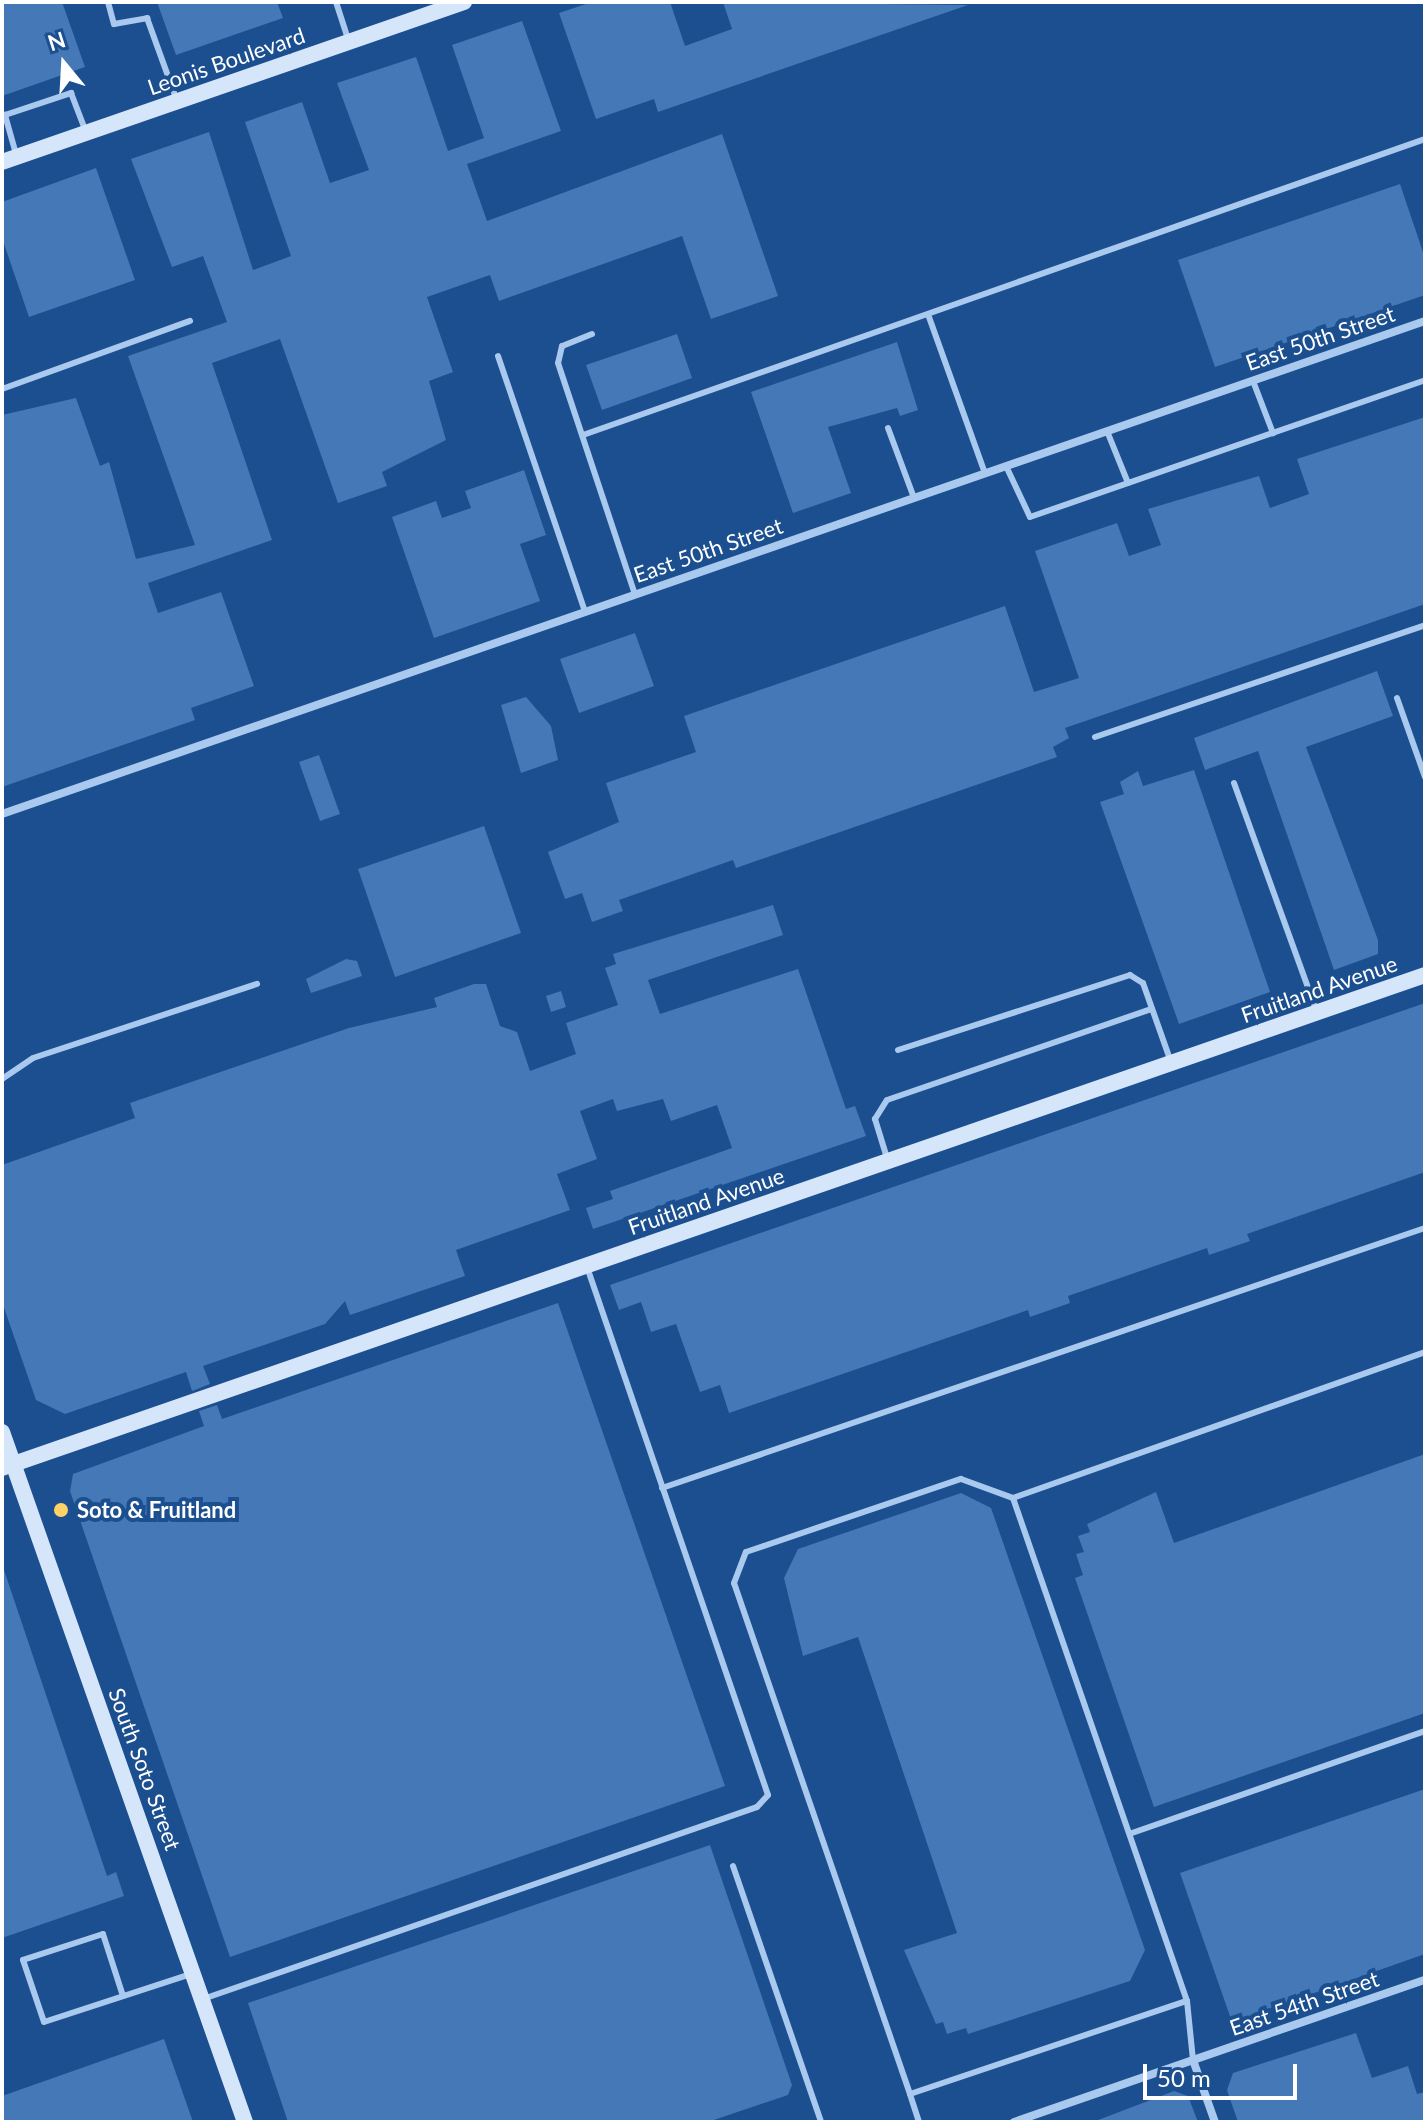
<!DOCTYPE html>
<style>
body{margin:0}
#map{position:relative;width:1427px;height:2124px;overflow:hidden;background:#1b4f8f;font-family:Lato,sans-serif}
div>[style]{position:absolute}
.building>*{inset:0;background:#4478b7}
.lane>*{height:6px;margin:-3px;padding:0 3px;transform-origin:3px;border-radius:3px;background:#a9c9ee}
.street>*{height:8px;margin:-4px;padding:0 4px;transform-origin:4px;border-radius:4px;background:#a9c9ee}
.secondary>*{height:16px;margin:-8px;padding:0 8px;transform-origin:8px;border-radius:8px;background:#d6e6fa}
.dots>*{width:22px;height:22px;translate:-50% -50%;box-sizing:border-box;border:4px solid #1b4f8f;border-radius:50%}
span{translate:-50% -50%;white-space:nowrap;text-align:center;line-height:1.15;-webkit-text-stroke:8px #1b4f8f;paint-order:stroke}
.street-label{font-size:22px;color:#fff}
.poi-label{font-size:22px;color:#fff;font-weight:700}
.left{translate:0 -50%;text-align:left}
.frame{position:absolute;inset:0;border:4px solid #fff;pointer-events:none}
.north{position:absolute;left:24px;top:24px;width:80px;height:80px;-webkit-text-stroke:6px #1b4f8f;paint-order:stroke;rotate:342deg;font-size:22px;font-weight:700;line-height:32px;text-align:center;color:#fff}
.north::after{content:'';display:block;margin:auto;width:28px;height:36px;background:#fff;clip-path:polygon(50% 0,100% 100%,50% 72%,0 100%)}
.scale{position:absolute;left:1143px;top:2064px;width:154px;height:36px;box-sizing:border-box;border:4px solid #fff;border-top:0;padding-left:10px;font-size:24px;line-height:28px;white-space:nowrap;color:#fff;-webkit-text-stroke:6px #1b4f8f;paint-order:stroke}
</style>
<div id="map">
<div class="building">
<i style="clip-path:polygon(2px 2px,62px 2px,85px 67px,2px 96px)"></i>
<i style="clip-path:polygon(157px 2px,277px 2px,283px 18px,176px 55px)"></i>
<i style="clip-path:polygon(592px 2px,670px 2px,685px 46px,732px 29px,723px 2px,968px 5px,658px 112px,654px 99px,596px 119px,559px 13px)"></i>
<i style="clip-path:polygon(522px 21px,561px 131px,467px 164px,487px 221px,722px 134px,778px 296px,711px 319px,682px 236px,499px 301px,490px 275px,427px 297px,453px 372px,429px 381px,446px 440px,382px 472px,387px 486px,338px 503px,280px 339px,212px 363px,272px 540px,148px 583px,158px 613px,221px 592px,254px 686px,191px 708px,195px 720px,2px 787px,2px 415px,76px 398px,100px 466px,109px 462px,136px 559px,195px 545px,128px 356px,227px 322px,203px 256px,172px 267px,131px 159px,209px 132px,253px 270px,291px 256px,245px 122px,302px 102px,330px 183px,369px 170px,337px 83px,416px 57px,448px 151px,484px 138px,452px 45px)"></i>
<i style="clip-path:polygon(96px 168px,135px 280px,29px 317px,2px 238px,2px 202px)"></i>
<i style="clip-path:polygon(1400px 184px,1425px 258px,1425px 295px,1215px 367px,1178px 260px)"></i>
<i style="clip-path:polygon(677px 334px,692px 378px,602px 410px,586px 365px)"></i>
<i style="clip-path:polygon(897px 342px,918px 410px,900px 416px,897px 408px,828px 427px,851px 493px,793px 513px,751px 392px)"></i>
<i style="clip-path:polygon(1425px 417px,1425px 604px,1065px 728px,1069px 738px,1053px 747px,1057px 757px,736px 868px,733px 860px,619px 900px,623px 911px,592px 922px,582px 893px,565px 899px,548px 852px,619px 822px,606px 783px,696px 752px,684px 716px,1005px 606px,1034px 692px,1079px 678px,1035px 551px,1117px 523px,1129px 556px,1161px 545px,1148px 509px,1259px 476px,1270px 508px,1309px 494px,1297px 459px)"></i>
<i style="clip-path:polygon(524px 470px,546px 535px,520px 544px,540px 601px,434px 638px,392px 517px,436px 501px,442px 518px,471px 508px,465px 491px)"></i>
<i style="clip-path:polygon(635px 633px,654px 686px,579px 713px,560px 659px)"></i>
<i style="clip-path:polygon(1377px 671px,1393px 716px,1306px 747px,1378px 940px,1378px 954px,1334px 970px,1258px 751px,1205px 770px,1194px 738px)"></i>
<i style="clip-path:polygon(526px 697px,551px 726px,558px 760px,521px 773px,501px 705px)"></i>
<i style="clip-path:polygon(319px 755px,340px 814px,320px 821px,299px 762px)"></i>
<i style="clip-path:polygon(1194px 770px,1270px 992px,1179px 1024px,1100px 802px,1124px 794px,1120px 782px,1138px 771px,1143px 786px)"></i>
<i style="clip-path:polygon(484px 826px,521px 933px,395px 977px,358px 869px)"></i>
<i style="clip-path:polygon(773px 905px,783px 935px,648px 980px,660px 1014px,798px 969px,846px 1109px,855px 1106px,866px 1136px,593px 1229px,586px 1208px,613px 1199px,610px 1191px,732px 1148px,717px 1105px,671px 1121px,663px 1099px,617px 1111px,613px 1099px,580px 1111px,597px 1159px,557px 1174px,570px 1210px,456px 1250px,465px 1276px,350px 1315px,345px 1301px,325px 1324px,203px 1366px,210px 1384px,192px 1391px,186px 1372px,65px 1414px,36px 1400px,2px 1302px,2px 1165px,135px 1118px,130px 1103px,349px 1028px,437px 1007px,434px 998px,474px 984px,486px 984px,500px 1026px,517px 1032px,530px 1071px,576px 1054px,566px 1023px,618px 1005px,605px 968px,616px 964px,613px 954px)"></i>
<i style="clip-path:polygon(346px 959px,357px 961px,362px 976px,311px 993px,306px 979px)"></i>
<i style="clip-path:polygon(561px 991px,566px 1007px,551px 1012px,546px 996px)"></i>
<i style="clip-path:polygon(1425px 1003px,1425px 1172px,1247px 1234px,1250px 1241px,1209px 1255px,1207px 1248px,1068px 1296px,1070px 1303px,1030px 1317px,1028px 1310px,729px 1413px,720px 1385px,700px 1392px,676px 1324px,651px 1332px,641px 1302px,619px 1310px,610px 1285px)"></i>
<i style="clip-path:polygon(558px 1303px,725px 1786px,230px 1957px,70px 1491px,73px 1474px,204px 1426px,199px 1411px,217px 1405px,222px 1419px)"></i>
<i style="clip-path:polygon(1425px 1454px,1425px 1713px,1154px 1807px,1075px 1578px,1083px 1575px,1076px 1554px,1084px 1552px,1078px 1536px,1090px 1532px,1087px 1524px,1156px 1492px,1174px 1543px)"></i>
<i style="clip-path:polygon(961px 1493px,991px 1508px,1145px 1950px,1130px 1981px,968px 2034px,966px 2028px,947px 2034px,943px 2022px,936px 2024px,904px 1950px,957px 1933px,858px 1637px,803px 1656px,784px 1578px,798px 1549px)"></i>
<i style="clip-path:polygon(2px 1564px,107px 1876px,116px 1872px,124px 1896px,2px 1938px)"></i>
<i style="clip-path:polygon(1425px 1789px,1425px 1954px,1232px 2022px,1180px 1873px)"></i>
<i style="clip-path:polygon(710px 1845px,792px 2085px,788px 2095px,708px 2122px,288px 2122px,248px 2003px)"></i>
<i style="clip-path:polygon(1356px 2033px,1372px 2078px,1408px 2066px,1417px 2094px,1425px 2092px,1425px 2122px,1238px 2122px,1227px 2090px,1233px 2073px)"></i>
<i style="clip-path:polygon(164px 2039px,193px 2122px,2px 2122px,2px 2096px)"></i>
<i style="clip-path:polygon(1174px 2091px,1188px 2096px,1198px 2122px,1093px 2122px)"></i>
</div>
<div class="lane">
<i style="left:108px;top:2px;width:23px;rotate:75deg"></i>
<i style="left:114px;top:24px;width:34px;rotate:-10deg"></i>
<i style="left:147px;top:18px;width:85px;rotate:70.1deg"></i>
<i style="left:336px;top:2px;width:38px;rotate:72deg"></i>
<i style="left:16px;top:154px;width:41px;rotate:-105.8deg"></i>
<i style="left:5px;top:115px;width:70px;rotate:-18.4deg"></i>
<i style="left:71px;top:93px;width:42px;rotate:69deg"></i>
<i style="left:929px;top:317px;width:166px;rotate:70.3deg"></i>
<i style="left:592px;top:334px;width:32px;rotate:158deg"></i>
<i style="left:562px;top:346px;width:17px;rotate:103deg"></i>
<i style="left:558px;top:363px;width:243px;rotate:71.6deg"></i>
<i style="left:498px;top:356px;width:270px;rotate:71.2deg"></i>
<i style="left:1253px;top:381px;width:56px;rotate:69deg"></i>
<i style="left:2px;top:389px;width:200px;rotate:-19.9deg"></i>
<i style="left:888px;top:428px;width:75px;rotate:69.6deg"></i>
<i style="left:1107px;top:431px;width:56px;rotate:68deg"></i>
<i style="left:583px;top:435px;width:893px;rotate:-19.37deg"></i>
<i style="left:1006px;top:466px;width:56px;rotate:64.8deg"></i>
<i style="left:1030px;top:517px;width:418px;rotate:-19.1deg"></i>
<i style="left:1397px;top:698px;width:84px;rotate:70.5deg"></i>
<i style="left:1095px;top:737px;width:348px;rotate:-18.7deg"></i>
<i style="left:1234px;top:783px;width:240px;rotate:70.1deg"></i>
<i style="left:898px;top:1050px;width:244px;rotate:-17.9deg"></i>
<i style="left:1130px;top:975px;width:15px;rotate:32deg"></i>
<i style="left:1143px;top:983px;width:84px;rotate:70.5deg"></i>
<i style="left:2px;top:1079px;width:37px;rotate:-34deg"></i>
<i style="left:33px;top:1058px;width:236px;rotate:-18.3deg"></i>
<i style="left:887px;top:1158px;width:41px;rotate:-107.1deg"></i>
<i style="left:875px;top:1119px;width:22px;rotate:-58deg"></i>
<i style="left:887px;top:1100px;width:280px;rotate:-19deg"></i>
<i style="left:662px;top:1488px;width:806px;rotate:-18.82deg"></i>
<i style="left:1013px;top:1498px;width:532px;rotate:70.92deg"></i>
<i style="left:1187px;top:2001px;width:59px;rotate:84.2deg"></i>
<i style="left:1132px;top:1833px;width:310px;rotate:-19.2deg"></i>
<i style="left:733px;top:1866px;width:271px;rotate:71deg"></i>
<i style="left:123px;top:1996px;width:65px;rotate:-107.9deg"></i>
<i style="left:103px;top:1934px;width:84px;rotate:162deg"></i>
<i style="left:23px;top:1960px;width:65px;rotate:71.3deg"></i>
<i style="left:44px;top:2022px;width:155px;rotate:-18.1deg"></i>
<i style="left:203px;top:1999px;width:586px;rotate:-19.11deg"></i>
<i style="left:757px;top:1807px;width:16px;rotate:-47deg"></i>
<i style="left:768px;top:1795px;width:558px;rotate:-108.92deg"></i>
<i style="left:910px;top:2094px;width:540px;rotate:-109deg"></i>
<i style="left:734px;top:1583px;width:33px;rotate:-69deg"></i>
<i style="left:746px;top:1552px;width:227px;rotate:-18.8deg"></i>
<i style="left:961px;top:1479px;width:55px;rotate:20.1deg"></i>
<i style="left:1013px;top:1498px;width:437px;rotate:-19.5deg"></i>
<i style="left:919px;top:2122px;width:29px;rotate:-108deg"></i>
<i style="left:910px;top:2094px;width:292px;rotate:-18.6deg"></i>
</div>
<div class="street">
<i style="left:2px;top:814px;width:1506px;rotate:-19.11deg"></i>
<i style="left:1193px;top:2060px;width:66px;rotate:70.5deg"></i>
<i style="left:1014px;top:2122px;width:435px;rotate:-19.1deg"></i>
</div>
<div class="secondary">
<i style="left:2px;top:162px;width:489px;rotate:-19.1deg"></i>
<i style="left:2px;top:1432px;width:732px;rotate:70.6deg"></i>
<i style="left:2px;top:1468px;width:1506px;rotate:-19.11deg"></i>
</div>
<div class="dots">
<i style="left:61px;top:1510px;background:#ffd166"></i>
</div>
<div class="street-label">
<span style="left:226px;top:61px;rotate:-19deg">Leonis Boulevard</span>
<span style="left:1320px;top:338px;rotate:-19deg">East 50th Street</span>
<span style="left:708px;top:550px;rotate:-19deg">East 50th Street</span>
<span style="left:1319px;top:989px;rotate:-19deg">Fruitland Avenue</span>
<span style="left:706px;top:1201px;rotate:-19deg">Fruitland Avenue</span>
<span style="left:145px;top:1769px;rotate:70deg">South Soto Street</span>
<span style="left:1304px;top:2003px;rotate:-19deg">East 54th Street</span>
</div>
<div class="poi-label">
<span class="left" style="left:77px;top:1510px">Soto &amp; Fruitland</span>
</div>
<div class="frame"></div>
<div class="north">N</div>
<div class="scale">50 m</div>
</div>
